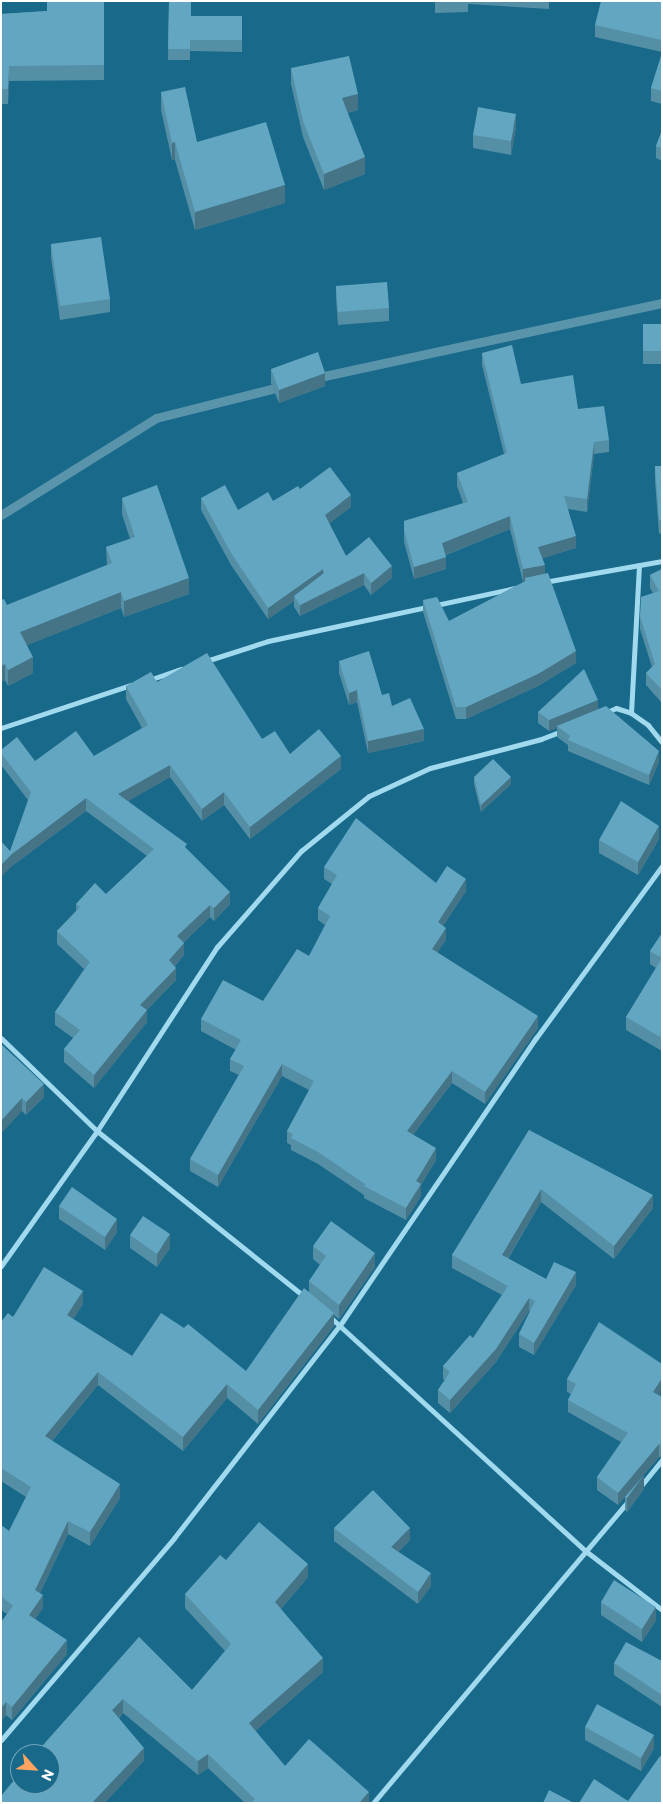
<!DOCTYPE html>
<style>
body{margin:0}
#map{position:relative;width:663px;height:1804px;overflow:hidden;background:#18698a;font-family:Commissioner,sans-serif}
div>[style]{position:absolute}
.stream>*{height:9px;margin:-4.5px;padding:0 4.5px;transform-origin:4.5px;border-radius:4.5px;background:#5994aa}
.street>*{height:5px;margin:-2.5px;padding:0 2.5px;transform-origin:2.5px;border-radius:2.5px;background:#a1d9ee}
.wall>*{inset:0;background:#558fa6}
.shaded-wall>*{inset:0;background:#457487}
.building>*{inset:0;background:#63a6c1}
span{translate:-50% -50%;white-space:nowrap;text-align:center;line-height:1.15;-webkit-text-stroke:5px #18698a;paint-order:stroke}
.frame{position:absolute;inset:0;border:2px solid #fff;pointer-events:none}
.north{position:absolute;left:10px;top:1744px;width:50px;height:50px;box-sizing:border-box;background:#18698a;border:1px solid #74a5b9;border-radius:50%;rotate:116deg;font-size:14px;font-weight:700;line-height:20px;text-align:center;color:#fff}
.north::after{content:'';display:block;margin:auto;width:18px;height:22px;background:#ffa45e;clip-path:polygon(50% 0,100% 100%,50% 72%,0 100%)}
</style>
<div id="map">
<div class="stream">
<i style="left:315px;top:378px;width:355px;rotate:-12.2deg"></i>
<i style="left:1px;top:515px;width:183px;rotate:-32deg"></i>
<i style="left:156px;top:418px;width:131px;rotate:-14.1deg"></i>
</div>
<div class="street">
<i style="left:544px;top:582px;width:120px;rotate:-10.1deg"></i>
<i style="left:206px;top:661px;width:65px;rotate:-17.9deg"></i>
<i style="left:268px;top:641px;width:254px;rotate:-12.1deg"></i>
<i style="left:149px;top:680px;width:34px;rotate:-19deg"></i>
<i style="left:607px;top:712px;width:10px;rotate:-24deg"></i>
<i style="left:616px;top:708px;width:16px;rotate:18deg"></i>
<i style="left:631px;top:713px;width:21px;rotate:35deg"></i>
<i style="left:648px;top:725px;width:22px;rotate:51deg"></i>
<i style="left:631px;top:713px;width:148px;rotate:-86.9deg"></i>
<i style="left:1px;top:728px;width:137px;rotate:-18.3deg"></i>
<i style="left:1px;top:1038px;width:134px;rotate:44.1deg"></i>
<i style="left:97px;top:1131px;width:266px;rotate:38.6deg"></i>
<i style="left:1px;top:1266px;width:166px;rotate:-54.6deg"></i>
<i style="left:97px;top:1131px;width:220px;rotate:-56.9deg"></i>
<i style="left:217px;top:947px;width:128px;rotate:-48.8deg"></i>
<i style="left:301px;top:851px;width:87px;rotate:-39deg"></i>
<i style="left:369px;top:796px;width:67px;rotate:-24.7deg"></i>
<i style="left:430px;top:768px;width:115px;rotate:-14.6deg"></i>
<i style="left:541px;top:739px;width:22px;rotate:-21deg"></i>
<i style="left:329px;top:1316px;width:350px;rotate:42.5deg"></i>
<i style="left:587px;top:1552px;width:95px;rotate:37.7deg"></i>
<i style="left:640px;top:1487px;width:35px;rotate:-51deg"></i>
<i style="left:1px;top:1740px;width:266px;rotate:-49.4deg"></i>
<i style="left:174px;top:1538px;width:270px;rotate:-52.1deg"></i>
<i style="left:340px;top:1325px;width:348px;rotate:-55.7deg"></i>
<i style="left:536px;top:1038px;width:213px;rotate:-53.8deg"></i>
<i style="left:373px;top:1803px;width:395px;rotate:-49.8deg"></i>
</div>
<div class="wall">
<i style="clip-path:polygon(104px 1px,104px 80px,9px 81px,8px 104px,1px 104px,1px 14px,47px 11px)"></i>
<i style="clip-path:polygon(169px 1px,191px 16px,242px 16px,242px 52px,190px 51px,190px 60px,168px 60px)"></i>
<i style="clip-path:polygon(435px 1px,549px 1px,549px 9px,468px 4px,468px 12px,435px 13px)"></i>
<i style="clip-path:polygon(662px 1px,662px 52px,595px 37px,595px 25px)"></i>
<i style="clip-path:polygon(662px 53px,662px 104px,651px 101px,651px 88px)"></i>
<i style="clip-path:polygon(291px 68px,358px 110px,347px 113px,365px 174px,324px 190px,303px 137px,291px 84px)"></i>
<i style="clip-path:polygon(161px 92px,197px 142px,285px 203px,195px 230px,175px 160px,172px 160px,161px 110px)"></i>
<i style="clip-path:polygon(516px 127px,511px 155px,473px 148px,473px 135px)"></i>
<i style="clip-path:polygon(662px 130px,662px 161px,656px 158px,656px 146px)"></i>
<i style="clip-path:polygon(51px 244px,110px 299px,110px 312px,60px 320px,51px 258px)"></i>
<i style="clip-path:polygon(336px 286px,389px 308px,389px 321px,338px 325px,336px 299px)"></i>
<i style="clip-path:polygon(662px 324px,662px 364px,643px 364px,643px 351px)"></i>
<i style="clip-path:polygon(482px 353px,521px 384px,578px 409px,609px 440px,609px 452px,594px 454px,587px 512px,568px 509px,576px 548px,542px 558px,545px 574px,576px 663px,538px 686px,466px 719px,456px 719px,423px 612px,423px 600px,449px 621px,525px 581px,523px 582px,510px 529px,446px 555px,446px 569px,414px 579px,404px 542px,404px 521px,463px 503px,457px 486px,457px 473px,504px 454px,482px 365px)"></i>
<i style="clip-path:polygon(271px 369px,325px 386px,279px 403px,271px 383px)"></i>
<i style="clip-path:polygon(655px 466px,662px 466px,662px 533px,659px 534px,655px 480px)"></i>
<i style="clip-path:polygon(300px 489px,351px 507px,329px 523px,346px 556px,392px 578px,371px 595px,364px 585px,300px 616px,294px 607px,294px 601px,268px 619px,231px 565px,201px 510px,201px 498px,238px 510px,273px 501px)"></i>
<i style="clip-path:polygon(122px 498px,189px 594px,124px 617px,121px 608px,27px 645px,33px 673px,8px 686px,5px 680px,1px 682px,7px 605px,107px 565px,106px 547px,130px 539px,122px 514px)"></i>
<i style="clip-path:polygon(662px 569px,662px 703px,646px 685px,646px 673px,652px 667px,640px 629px,640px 616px,653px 593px,650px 588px,650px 575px)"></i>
<i style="clip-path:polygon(339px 661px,392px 706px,424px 741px,368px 753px,357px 702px,349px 705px,339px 673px)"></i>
<i style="clip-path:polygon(157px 682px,290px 754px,341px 769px,250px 839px,224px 805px,202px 821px,170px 777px,128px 801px,187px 850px,230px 904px,214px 921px,210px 917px,184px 942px,184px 955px,175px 966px,176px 980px,147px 1010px,147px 1022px,94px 1088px,64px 1062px,64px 1049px,73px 1038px,55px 1025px,55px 1012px,84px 969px,57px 944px,57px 931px,76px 911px,76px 904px,106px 894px,147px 856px,86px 811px,12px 866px,28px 800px,1px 765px,1px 750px,35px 761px,94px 756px,142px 728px,126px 699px,126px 686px)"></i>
<i style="clip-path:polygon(598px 709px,659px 762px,649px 785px,568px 751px,568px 745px,557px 737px,557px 728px,549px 731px,538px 723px,538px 712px)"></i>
<i style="clip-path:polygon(474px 777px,511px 784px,481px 812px,474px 784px)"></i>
<i style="clip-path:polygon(659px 839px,638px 875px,599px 853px,599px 840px)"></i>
<i style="clip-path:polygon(324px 867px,436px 883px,466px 891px,443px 926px,446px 940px,437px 952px,538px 1028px,485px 1104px,452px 1083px,413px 1135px,436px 1160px,421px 1185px,421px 1196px,406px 1220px,364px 1198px,364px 1195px,318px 1164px,291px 1150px,291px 1145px,287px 1143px,287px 1131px,309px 1090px,282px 1076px,218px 1187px,190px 1171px,190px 1159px,239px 1075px,230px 1071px,230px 1059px,236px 1050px,201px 1031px,201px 1019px,263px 1001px,309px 956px,325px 925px,318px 920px,318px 908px,332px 884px,324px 879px)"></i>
<i style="clip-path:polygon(662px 933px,662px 1051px,626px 1030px,626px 1017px,656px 968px,650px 964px,650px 951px)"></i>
<i style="clip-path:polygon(1px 1044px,44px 1097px,26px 1115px,22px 1111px)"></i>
<i style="clip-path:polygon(529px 1130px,653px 1208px,614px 1259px,541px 1202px,508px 1259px,546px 1279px,576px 1285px,534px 1355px,519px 1347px,519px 1334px,530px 1311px,529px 1311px,496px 1362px,450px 1413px,438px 1403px,438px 1390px,445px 1380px,443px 1379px,443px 1366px,473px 1338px,502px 1295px,452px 1268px,452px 1255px)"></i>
<i style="clip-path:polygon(59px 1206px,117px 1232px,105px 1250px,59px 1219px)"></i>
<i style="clip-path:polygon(130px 1235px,170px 1248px,157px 1267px,130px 1248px)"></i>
<i style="clip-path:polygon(313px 1246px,375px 1267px,339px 1319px,334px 1315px,334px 1326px,258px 1424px,227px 1398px,183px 1451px,98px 1385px,52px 1441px,120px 1498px,90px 1546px,68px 1534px,40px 1593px,43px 1608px,35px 1619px,67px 1654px,12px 1720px,6px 1715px,1px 1721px,7px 1614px,1px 1610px,1px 1525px,9px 1531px,26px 1497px,1px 1481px,1px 1322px,13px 1317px,83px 1304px,73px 1319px,132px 1356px,246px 1371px,309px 1293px,309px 1281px,320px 1265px,313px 1259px)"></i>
<i style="clip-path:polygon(662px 1364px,662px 1390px,659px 1395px,662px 1397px,662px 1457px,659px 1457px,618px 1505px,597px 1490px,597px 1477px,621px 1442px,568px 1412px,568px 1400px,571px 1394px,567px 1392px,567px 1379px)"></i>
<i style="clip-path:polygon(644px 1489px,627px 1512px,625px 1510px,625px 1497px)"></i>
<i style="clip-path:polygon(334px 1528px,410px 1540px,398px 1552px,431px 1586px,418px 1604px,334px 1541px)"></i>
<i style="clip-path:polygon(226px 1560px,308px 1577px,281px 1609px,323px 1672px,255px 1731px,285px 1766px,369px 1803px,245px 1803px,208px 1768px,198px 1775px,123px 1713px,119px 1718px,144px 1761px,1px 1803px,139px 1637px,192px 1690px,225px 1651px,185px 1608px,185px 1594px)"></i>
<i style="clip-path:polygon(601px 1602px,656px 1620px,642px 1642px,601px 1615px)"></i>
<i style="clip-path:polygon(662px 1661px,662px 1707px,614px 1675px,614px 1663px)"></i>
<i style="clip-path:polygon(585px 1727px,654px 1748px,641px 1771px,585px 1740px)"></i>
</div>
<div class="shaded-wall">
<i style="clip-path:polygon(9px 66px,9px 81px,8px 104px,8px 89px)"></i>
<i style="clip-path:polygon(358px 94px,358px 110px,342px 114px,342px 98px)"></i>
<i style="clip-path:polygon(516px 114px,516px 127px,511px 155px,511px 141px)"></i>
<i style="clip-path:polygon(175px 142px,175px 160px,172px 160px,172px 143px)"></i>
<i style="clip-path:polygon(365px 157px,365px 174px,324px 190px,324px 174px)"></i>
<i style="clip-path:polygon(285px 185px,285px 203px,195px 230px,195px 212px)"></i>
<i style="clip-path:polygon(325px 373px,325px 386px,279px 403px,279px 390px)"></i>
<i style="clip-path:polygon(594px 442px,594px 454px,587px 512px,587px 499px)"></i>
<i style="clip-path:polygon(351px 495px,351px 507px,325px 527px,325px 515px)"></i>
<i style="clip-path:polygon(510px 516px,510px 529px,442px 556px,442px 543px)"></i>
<i style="clip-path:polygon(576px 536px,576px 548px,538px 560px,538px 547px)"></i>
<i style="clip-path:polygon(446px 557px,446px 569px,414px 579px,414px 567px)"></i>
<i style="clip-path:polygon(545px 565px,545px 577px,525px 578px,525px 581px,523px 582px,523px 569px)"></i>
<i style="clip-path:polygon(392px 566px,392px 578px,371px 595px,371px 583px)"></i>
<i style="clip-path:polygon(323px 569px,323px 581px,294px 596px,294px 601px,268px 619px,268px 608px)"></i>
<i style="clip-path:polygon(364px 573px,364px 585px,300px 616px,300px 605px)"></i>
<i style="clip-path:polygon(189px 578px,189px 594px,124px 617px,124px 601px)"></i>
<i style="clip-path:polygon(121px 592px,121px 608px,20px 648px,20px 632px)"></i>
<i style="clip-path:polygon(576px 651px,576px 663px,538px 686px,466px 719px,466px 707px)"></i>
<i style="clip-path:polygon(33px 657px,33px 673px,8px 686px,8px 670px)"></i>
<i style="clip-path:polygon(5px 664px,5px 680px,1px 682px,1px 666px)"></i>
<i style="clip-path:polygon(357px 690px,357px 702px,349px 705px,349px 693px)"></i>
<i style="clip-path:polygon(598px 700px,598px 711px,557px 726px,557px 728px,549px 731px,549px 720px)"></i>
<i style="clip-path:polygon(424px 729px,424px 741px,368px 753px,368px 741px)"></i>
<i style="clip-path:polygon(659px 751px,659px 762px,649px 785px,649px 775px)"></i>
<i style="clip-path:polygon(341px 756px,341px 769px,250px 839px,250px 827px)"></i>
<i style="clip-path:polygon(170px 765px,170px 777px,118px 807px,118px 794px)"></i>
<i style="clip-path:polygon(511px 777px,511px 784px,481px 812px,481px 805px)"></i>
<i style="clip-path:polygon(224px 792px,224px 805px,202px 821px,202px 809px)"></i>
<i style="clip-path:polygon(86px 798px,86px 811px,12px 866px,1px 877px,1px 865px,12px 854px)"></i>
<i style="clip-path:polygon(659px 826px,659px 839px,638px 875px,638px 862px)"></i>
<i style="clip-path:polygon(466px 879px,466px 891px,438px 934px,438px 922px)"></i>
<i style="clip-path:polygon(230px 892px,230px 904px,214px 921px,214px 908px)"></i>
<i style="clip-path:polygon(210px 905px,210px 917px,177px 949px,177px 936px)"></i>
<i style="clip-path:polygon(446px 928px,446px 940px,432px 961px,432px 949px)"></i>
<i style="clip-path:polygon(184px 943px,184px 955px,169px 972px,169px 960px)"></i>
<i style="clip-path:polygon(176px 968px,176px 980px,140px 1017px,140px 1005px)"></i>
<i style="clip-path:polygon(147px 1010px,147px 1022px,94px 1088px,94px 1075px)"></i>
<i style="clip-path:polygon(538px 1016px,538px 1028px,485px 1104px,485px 1092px)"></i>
<i style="clip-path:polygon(282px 1064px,282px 1076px,218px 1187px,218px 1175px)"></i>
<i style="clip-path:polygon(452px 1071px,452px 1083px,407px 1143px,407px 1131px)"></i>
<i style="clip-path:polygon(44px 1084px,44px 1097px,26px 1115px,26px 1102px)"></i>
<i style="clip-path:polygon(22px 1098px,22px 1111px,1px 1134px,1px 1121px)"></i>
<i style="clip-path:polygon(436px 1148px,436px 1160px,421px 1185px,421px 1196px,406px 1220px,406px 1208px,416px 1181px)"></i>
<i style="clip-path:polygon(541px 1189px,541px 1202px,502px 1268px,502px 1255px)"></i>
<i style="clip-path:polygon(653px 1195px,653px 1208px,614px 1259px,614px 1246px)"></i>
<i style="clip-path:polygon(117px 1219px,117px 1232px,105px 1250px,105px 1237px)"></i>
<i style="clip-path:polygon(170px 1234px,170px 1248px,157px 1267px,157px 1254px)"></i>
<i style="clip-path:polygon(375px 1253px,375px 1267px,339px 1319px,339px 1305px)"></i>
<i style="clip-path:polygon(576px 1272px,576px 1285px,534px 1355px,534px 1343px)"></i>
<i style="clip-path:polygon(83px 1291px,83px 1304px,67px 1328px,67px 1315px)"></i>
<i style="clip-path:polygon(529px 1298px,529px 1311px,496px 1362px,450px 1413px,450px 1400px)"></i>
<i style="clip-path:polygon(334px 1313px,334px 1326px,258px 1424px,258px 1410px)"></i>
<i style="clip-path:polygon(98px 1372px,98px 1385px,45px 1449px,45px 1436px)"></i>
<i style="clip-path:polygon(662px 1378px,662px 1390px,653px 1405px,653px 1392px)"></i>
<i style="clip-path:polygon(227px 1384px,227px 1398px,183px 1451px,183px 1437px)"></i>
<i style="clip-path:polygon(659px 1444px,659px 1457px,618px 1505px,618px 1493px)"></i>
<i style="clip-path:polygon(644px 1475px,644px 1489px,627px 1512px,627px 1498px)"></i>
<i style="clip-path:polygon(120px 1484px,120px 1498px,90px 1546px,90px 1532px)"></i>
<i style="clip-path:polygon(68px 1521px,68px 1534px,35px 1603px,35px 1590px)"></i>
<i style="clip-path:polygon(410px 1528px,410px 1540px,391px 1560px,391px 1547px)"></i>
<i style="clip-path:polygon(308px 1564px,308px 1577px,275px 1616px,275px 1602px)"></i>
<i style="clip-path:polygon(431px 1573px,431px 1586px,418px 1604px,418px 1592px)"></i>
<i style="clip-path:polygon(43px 1595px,43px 1608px,29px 1628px,29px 1615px)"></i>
<i style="clip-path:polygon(656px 1607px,656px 1620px,642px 1642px,642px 1629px)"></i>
<i style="clip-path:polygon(67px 1640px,67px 1654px,12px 1720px,12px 1707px)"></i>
<i style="clip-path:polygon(323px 1658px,323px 1672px,249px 1737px,249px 1723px)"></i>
<i style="clip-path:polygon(123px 1699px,123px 1713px,112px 1724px,112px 1710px)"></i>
<i style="clip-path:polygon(6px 1702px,6px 1715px,1px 1721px,1px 1708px)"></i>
<i style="clip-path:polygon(654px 1735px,654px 1748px,641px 1771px,641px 1758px)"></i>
<i style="clip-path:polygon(144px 1748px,144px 1761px,105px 1803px,92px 1803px)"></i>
<i style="clip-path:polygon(208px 1754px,208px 1768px,198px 1775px,198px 1761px)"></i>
<i style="clip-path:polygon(369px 1792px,369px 1803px,359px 1803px)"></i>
</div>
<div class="building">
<i style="clip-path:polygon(47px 1px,104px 1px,104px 65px,9px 66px,8px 89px,1px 89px,1px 14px,47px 11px)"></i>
<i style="clip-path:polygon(169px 1px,191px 1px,191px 16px,242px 16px,242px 40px,190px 40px,190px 49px,168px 49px)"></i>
<i style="clip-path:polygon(601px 1px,662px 1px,662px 40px,595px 25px)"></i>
<i style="clip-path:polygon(662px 53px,662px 91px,651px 88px)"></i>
<i style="clip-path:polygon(349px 56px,358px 94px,342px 98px,365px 157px,324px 174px,303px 121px,291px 68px)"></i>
<i style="clip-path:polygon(185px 87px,197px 142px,266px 122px,285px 185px,195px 212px,175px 142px,172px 143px,161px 92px)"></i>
<i style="clip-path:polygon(478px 107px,516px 114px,511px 141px,473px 135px)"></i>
<i style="clip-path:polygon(662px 130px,662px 148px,656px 146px)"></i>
<i style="clip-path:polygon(101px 237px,110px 299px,60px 306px,51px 244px)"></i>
<i style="clip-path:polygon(387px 282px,389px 308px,338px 312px,336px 286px)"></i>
<i style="clip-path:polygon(643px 324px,662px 324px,662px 351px,643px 351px)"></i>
<i style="clip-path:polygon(512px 345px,521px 384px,573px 375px,578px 409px,604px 406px,609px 440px,594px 442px,587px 499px,564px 496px,576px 536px,538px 547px,545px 565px,523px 569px,510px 516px,442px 543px,446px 557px,414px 567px,404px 530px,404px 521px,468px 502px,457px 473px,507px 453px,482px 353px)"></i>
<i style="clip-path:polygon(318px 352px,325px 373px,279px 390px,271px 369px)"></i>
<i style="clip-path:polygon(655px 466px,662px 466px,662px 520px,659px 520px)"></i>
<i style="clip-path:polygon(330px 467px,351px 495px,325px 515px,346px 556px,369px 537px,392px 566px,371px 583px,364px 573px,300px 605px,294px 596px,324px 573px,323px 569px,268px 608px,231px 553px,201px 498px,225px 485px,238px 510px,268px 492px,273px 501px,298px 486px,300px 489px)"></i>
<i style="clip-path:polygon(157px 485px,189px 578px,124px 601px,121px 592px,20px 632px,33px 657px,8px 670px,5px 664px,1px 666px,1px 600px,4px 599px,7px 605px,112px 563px,106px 547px,135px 537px,122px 498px)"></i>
<i style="clip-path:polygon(662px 569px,662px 690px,646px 673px,655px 664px,640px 616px,641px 597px,659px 591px,650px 575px)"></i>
<i style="clip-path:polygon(548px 573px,576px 651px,538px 674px,466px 707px,456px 707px,423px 600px,437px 597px,449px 621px,526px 581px,525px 578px)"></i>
<i style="clip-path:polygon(369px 651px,382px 695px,389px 693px,392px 706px,410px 698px,424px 729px,368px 741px,357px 690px,349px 693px,339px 661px)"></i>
<i style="clip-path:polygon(207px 653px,262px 739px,275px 731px,290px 754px,319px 729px,341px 756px,250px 827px,224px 792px,202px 809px,170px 765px,118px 794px,187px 844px,185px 847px,230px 892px,214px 908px,210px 905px,177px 936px,184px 943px,169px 960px,176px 968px,140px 1005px,147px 1010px,94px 1075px,64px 1049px,80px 1030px,55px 1012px,90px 962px,57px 931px,80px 907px,76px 904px,95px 883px,106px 894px,154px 849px,86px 798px,12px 854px,1px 865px,1px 841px,10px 851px,31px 792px,1px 753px,1px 750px,17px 737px,35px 761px,76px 731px,94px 756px,148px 725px,126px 686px,151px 672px,157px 682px)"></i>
<i style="clip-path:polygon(584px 669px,598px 700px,549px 720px,538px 712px)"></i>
<i style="clip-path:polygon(606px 706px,659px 751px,649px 775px,568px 740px,570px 736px,557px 726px)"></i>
<i style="clip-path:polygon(493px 759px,511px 777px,481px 805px,474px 777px)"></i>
<i style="clip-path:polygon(621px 801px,659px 826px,638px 862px,599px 840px)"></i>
<i style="clip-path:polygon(356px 818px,436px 883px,447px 866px,466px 879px,438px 922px,446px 928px,432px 949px,538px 1016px,485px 1092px,452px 1071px,407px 1131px,436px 1148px,416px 1181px,421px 1184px,406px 1208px,364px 1186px,365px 1184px,318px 1152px,291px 1138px,293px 1134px,287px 1131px,314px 1081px,282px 1064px,218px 1175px,190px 1159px,244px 1066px,230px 1059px,241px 1040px,201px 1019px,223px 980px,263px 1001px,297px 949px,309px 956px,330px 916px,318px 908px,337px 875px,324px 867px)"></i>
<i style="clip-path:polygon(662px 933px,662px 1038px,626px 1017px,662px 958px,650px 951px)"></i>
<i style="clip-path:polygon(1px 1044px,44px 1084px,26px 1102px,22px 1098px,1px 1121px)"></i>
<i style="clip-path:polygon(529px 1130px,653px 1195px,614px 1246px,541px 1189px,502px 1255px,546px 1279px,554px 1262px,576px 1272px,534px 1343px,519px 1334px,535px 1301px,529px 1298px,496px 1349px,450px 1400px,438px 1390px,450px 1372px,443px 1366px,470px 1335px,473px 1338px,508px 1286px,452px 1255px)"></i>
<i style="clip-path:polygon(72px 1187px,117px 1219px,105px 1237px,59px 1206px)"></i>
<i style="clip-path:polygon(143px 1216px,170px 1234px,157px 1254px,130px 1235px)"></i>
<i style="clip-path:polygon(331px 1221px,375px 1253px,339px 1305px,309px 1281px,326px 1256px,313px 1246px)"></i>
<i style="clip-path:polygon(44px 1267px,83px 1291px,67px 1315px,132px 1356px,161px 1313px,184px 1328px,188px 1324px,246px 1371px,304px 1288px,334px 1313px,258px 1410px,227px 1384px,183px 1437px,98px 1372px,45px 1436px,120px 1484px,90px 1532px,68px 1521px,35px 1590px,43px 1595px,29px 1615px,67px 1640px,12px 1707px,6px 1702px,1px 1708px,1px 1622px,13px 1606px,1px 1596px,1px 1525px,9px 1531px,31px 1487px,1px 1468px,1px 1322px,8px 1313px,13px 1317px)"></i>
<i style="clip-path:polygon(599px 1322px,662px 1364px,662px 1378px,653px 1392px,662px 1397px,662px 1444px,659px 1444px,618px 1493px,597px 1477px,628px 1433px,568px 1400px,576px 1384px,567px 1379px)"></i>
<i style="clip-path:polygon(644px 1475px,627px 1498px,625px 1497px)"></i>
<i style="clip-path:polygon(373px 1490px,410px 1528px,391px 1547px,431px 1573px,418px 1592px,334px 1528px)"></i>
<i style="clip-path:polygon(259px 1522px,308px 1564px,275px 1602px,323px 1658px,249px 1723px,285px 1766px,309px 1739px,369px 1792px,359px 1803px,252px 1803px,255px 1799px,208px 1754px,198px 1761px,123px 1699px,112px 1710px,144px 1748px,92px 1803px,1px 1803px,1px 1796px,20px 1773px,20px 1784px,50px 1784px,50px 1754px,35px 1754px,139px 1637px,192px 1690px,231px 1644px,185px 1594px,220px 1555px,226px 1560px)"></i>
<i style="clip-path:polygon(614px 1580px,656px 1607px,642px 1629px,601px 1602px)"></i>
<i style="clip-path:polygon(626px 1642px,662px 1661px,662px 1695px,614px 1663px)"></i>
<i style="clip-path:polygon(597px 1704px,654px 1735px,641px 1758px,585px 1727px)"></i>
<i style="clip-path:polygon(660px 1756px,662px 1757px,662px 1803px,579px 1803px,594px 1779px,628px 1801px)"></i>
<i style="clip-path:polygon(549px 1790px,574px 1803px,543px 1803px)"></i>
</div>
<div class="frame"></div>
<div class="north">N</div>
</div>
